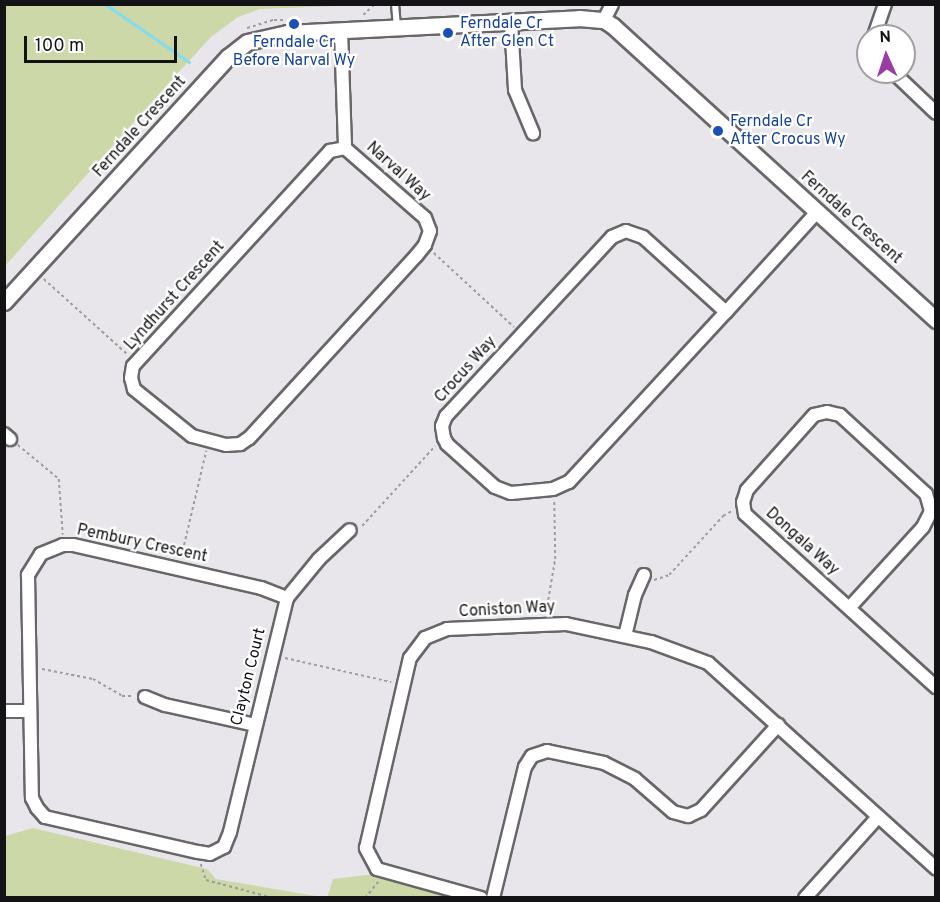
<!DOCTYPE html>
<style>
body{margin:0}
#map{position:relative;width:940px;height:902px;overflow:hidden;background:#e9e6eb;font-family:Overpass,sans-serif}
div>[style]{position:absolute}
.green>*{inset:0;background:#ccd8a8}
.stream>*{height:3px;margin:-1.5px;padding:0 1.5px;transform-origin:1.5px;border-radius:1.5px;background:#81dcee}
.path>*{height:1.5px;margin-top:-0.75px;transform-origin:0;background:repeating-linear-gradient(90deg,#9e9c9f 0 3px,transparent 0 6px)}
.roads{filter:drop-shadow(2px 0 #69666a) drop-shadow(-2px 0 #69666a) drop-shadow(0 2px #69666a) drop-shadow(0 -2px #69666a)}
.service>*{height:6px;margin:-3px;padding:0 3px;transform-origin:3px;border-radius:3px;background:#fff}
.minor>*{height:12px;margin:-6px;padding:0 6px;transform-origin:6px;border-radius:6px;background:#fff}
.tertiary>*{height:15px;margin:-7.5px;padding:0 7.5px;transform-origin:7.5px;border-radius:7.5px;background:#fff}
.dots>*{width:16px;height:16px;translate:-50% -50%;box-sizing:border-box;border:3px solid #fff;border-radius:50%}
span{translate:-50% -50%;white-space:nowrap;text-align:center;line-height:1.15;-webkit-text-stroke:4.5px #fff;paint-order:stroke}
.transit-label{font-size:16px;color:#164399}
.left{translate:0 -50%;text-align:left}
.street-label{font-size:16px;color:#131214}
.frame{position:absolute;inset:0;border:6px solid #131214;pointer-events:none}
.north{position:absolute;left:856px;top:24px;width:60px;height:60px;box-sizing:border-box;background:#fff;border:2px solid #a1a0a1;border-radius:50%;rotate:357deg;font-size:16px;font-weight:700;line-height:24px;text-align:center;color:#131214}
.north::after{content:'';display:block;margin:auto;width:21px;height:27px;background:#9a3ca4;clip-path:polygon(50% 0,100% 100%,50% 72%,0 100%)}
.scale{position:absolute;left:24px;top:36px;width:153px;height:27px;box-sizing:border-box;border:3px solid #131214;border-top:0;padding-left:8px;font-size:18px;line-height:21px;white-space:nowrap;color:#131214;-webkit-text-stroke:4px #fff;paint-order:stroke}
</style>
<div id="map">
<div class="green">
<i style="clip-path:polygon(5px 4px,361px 4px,361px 5px,260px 9px,238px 17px,211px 37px,176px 75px,5px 266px)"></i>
<i style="clip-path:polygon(33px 828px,207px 869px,216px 879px,322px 897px,5px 897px,5px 836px)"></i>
<i style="clip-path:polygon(375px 874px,455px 897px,327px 898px,333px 879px)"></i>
</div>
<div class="stream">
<i style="left:105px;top:4px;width:102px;rotate:34.6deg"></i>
</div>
<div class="path">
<i style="left:363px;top:15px;width:16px;rotate:-43deg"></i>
<i style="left:247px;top:28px;width:28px;rotate:-17deg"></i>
<i style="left:274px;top:20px;width:12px"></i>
<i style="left:434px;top:253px;width:109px;rotate:42.8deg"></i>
<i style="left:44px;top:279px;width:112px;rotate:42.1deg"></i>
<i style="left:18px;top:445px;width:53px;rotate:39.7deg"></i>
<i style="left:59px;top:479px;width:56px;rotate:85.9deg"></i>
<i style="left:362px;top:526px;width:108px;rotate:-47.6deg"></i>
<i style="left:181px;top:557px;width:109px;rotate:-76.7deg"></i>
<i style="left:654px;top:580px;width:16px;rotate:-18deg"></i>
<i style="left:669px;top:575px;width:80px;rotate:-47.5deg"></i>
<i style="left:723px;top:516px;width:10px;rotate:-29deg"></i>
<i style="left:546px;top:612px;width:54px;rotate:-80.4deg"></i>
<i style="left:555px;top:559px;width:58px;rotate:-91deg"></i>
<i style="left:285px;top:658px;width:109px;rotate:12.8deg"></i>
<i style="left:42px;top:669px;width:52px;rotate:11.1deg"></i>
<i style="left:93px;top:679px;width:34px;rotate:30deg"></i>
<i style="left:122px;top:696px;width:11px"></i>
<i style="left:201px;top:864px;width:17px;rotate:73deg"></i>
<i style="left:206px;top:880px;width:69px;rotate:15deg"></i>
<i style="left:365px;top:898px;width:21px;rotate:-51deg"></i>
</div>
<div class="roads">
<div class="service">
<i style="left:395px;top:4px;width:23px;rotate:85deg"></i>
</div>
<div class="minor">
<i style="left:604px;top:20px;width:18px;rotate:-63deg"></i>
<i style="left:511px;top:22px;width:68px;rotate:86.6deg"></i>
<i style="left:515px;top:90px;width:47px;rotate:67.3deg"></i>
<i style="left:341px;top:31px;width:117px;rotate:88deg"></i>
<i style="left:345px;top:148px;width:106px;rotate:41.2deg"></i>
<i style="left:425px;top:218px;width:14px;rotate:69deg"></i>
<i style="left:430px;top:231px;width:15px;rotate:110deg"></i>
<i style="left:425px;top:245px;width:14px;rotate:129deg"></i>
<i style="left:416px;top:256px;width:247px;rotate:132.5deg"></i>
<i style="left:249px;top:438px;width:11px;rotate:146deg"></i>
<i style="left:240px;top:444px;width:14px;rotate:176deg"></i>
<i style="left:226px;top:445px;width:35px;rotate:-165deg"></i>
<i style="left:192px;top:436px;width:75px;rotate:-141deg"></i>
<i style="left:134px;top:389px;width:11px;rotate:-105deg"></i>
<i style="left:131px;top:378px;width:12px;rotate:-81deg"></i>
<i style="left:133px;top:366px;width:292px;rotate:-47.5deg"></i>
<i style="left:330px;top:151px;width:15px;rotate:-11deg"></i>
<i style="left:874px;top:36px;width:34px;rotate:-71deg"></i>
<i style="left:893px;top:72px;width:59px;rotate:43.6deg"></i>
<i style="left:726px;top:312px;width:112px;rotate:-137.9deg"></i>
<i style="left:643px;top:237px;width:18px;rotate:-161deg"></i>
<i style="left:626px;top:231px;width:15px;rotate:157deg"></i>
<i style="left:612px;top:237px;width:244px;rotate:132.8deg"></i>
<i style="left:446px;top:416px;width:11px;rotate:112deg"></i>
<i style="left:442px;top:426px;width:12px;rotate:81deg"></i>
<i style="left:444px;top:438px;width:7px;rotate:63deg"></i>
<i style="left:447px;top:444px;width:64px;rotate:41.9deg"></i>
<i style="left:495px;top:487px;width:17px;rotate:21deg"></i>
<i style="left:511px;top:493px;width:42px;rotate:-5.4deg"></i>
<i style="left:553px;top:489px;width:17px;rotate:-24deg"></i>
<i style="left:569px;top:482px;width:231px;rotate:-47.3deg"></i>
<i style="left:726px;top:312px;width:135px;rotate:-47.7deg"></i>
<i style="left:4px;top:434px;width:8px;rotate:40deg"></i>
<i style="left:287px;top:598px;width:28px;rotate:-159deg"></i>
<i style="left:261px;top:588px;width:193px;rotate:-167.1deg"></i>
<i style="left:73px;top:545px;width:10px;rotate:180deg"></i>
<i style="left:63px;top:545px;width:24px;rotate:158deg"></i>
<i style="left:41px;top:554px;width:25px;rotate:122deg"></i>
<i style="left:28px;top:575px;width:223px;rotate:89deg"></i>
<i style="left:32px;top:798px;width:11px;rotate:63deg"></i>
<i style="left:37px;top:808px;width:12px;rotate:48deg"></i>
<i style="left:45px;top:817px;width:157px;rotate:12.9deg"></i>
<i style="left:198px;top:852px;width:12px;rotate:9deg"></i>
<i style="left:210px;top:854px;width:16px;rotate:-27deg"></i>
<i style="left:224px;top:847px;width:16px;rotate:-68deg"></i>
<i style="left:230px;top:832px;width:241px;rotate:-76.3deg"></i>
<i style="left:287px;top:598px;width:50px;rotate:-50.6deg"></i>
<i style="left:319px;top:559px;width:42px;rotate:-43.1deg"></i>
<i style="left:850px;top:607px;width:108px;rotate:-47.6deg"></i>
<i style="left:923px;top:527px;width:18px;rotate:-63deg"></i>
<i style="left:931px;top:511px;width:18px;rotate:-106deg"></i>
<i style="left:926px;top:494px;width:117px;rotate:-137.4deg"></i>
<i style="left:840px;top:415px;width:13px;rotate:-167deg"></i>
<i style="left:827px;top:412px;width:13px;rotate:167deg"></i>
<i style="left:814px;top:415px;width:101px;rotate:131.8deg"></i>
<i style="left:747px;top:490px;width:13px;rotate:108deg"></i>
<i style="left:743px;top:502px;width:12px;rotate:81deg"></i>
<i style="left:745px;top:514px;width:258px;rotate:42.2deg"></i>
<i style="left:625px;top:636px;width:42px;rotate:-76.3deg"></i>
<i style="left:635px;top:595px;width:22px;rotate:-66deg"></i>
<i style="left:145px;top:697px;width:22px;rotate:22deg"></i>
<i style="left:165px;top:705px;width:92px;rotate:12.5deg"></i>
<i style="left:4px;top:711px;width:26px"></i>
<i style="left:481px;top:898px;width:108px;rotate:-164.4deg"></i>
<i style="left:377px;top:869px;width:24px;rotate:-118deg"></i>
<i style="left:366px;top:848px;width:195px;rotate:-77deg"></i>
<i style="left:410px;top:658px;width:25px;rotate:-53deg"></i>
<i style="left:425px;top:638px;width:24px;rotate:-22deg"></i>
<i style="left:447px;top:629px;width:119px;rotate:-2.4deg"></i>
<i style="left:566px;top:624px;width:87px;rotate:12deg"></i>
<i style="left:651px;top:642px;width:61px;rotate:20.2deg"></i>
<i style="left:708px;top:663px;width:307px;rotate:42deg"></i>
<i style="left:493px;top:898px;width:135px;rotate:-76.3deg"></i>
<i style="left:525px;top:767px;width:13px;rotate:-58deg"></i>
<i style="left:532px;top:756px;width:16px;rotate:-18deg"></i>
<i style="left:547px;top:751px;width:58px;rotate:11.9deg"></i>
<i style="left:604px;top:763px;width:35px;rotate:27deg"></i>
<i style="left:635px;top:779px;width:50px;rotate:41deg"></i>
<i style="left:673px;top:812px;width:16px;rotate:15deg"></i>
<i style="left:688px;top:816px;width:14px;rotate:-25deg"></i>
<i style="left:701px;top:810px;width:115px;rotate:-47.8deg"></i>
<i style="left:805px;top:898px;width:109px;rotate:-48deg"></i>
</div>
<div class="tertiary">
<i style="left:4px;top:302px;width:332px;rotate:-47.6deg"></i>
<i style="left:228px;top:57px;width:24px;rotate:-38deg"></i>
<i style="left:247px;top:42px;width:41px;rotate:-12.7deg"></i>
<i style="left:287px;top:33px;width:292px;rotate:-2.9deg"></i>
<i style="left:579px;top:18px;width:25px;rotate:5deg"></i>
<i style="left:604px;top:20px;width:11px;rotate:34deg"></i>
<i style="left:613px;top:26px;width:437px;rotate:42.3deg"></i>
</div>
</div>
<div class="dots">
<i style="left:294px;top:24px;background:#1a4fb4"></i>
<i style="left:448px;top:33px;background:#1a4fb4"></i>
<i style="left:718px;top:131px;background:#1a4fb4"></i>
</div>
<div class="transit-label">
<span class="left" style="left:460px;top:33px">Ferndale Cr<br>After Glen Ct</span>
<span style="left:294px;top:52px">Ferndale Cr<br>Before Narval Wy</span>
<span class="left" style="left:730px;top:131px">Ferndale Cr<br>After Crocus Wy</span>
</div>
<div class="street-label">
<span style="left:140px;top:127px;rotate:-48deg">Ferndale Crescent</span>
<span style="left:398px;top:172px;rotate:42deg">Narval Way</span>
<span style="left:851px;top:218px;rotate:42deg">Ferndale Crescent</span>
<span style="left:175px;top:296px;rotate:-48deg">Lyndhurst Crescent</span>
<span style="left:466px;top:370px;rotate:-48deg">Crocus Way</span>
<span style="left:802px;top:542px;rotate:42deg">Dongala Way</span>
<span style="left:142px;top:544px;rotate:12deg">Pembury Crescent</span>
<span style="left:507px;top:610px;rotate:-3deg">Coniston Way</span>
<span style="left:249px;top:677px;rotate:-76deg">Clayton Court</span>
</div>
<div class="frame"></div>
<div class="north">N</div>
<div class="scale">100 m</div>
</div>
